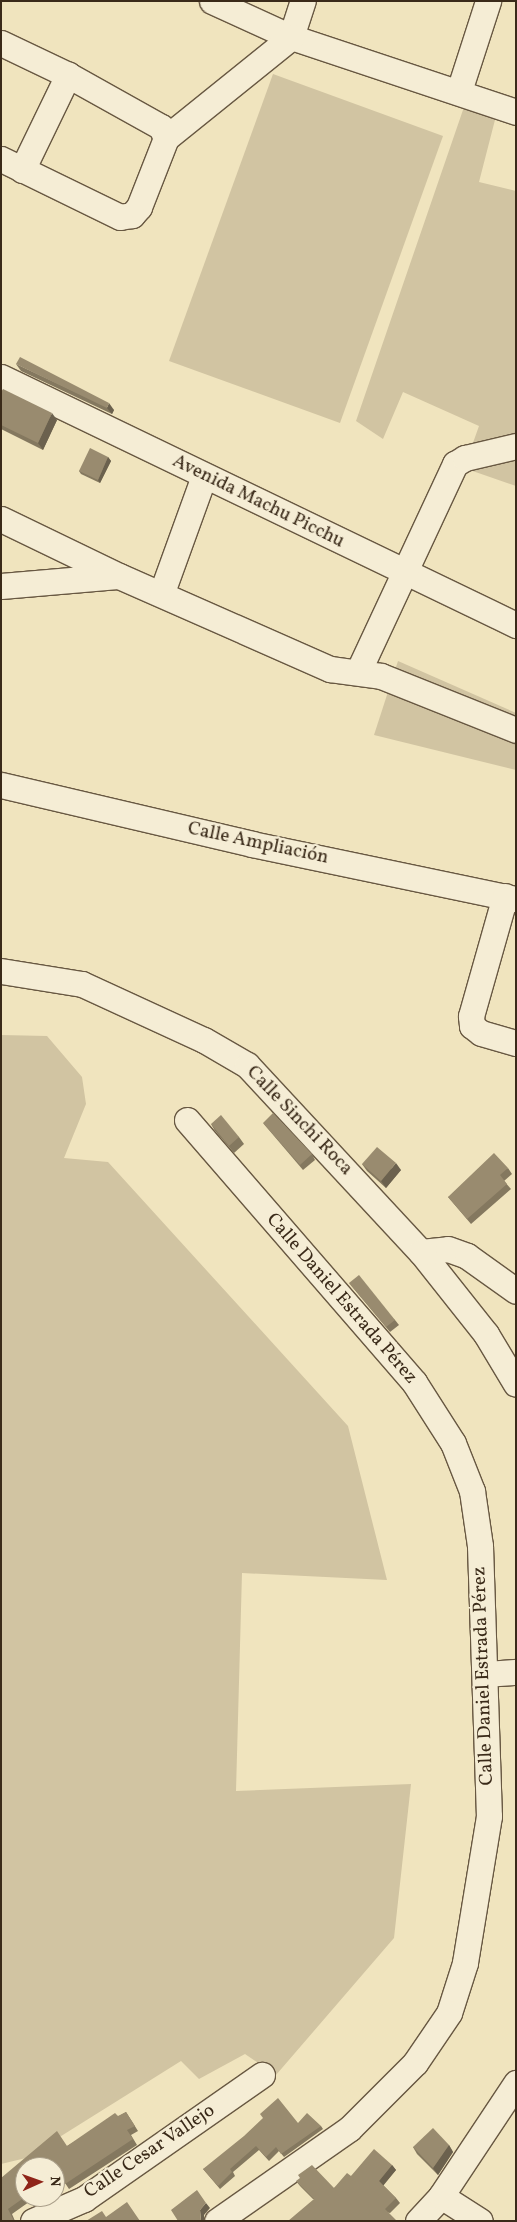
<!DOCTYPE html>
<meta charset="utf-8">
<style>
body{margin:0}
#map{position:relative;width:517px;height:2222px;overflow:hidden;background:#f0e4be;font-family:Vollkorn,serif}
div>[style]{position:absolute}
.green>*{inset:0;background:#d1c4a2}
.roads{filter:drop-shadow(1px 0 #685842) drop-shadow(-1px 0 #685842) drop-shadow(0 1px #685842) drop-shadow(0 -1px #685842)}
.minor>*{height:25px;margin:-12.5px;padding:0 12.5px;transform-origin:12.5px;border-radius:12.5px;background:#f5edd5}
.wall>*{inset:0;background:#84785f}
.shaded-wall>*{inset:0;background:#6b614e}
.building>*{inset:0;background:#998b6f}
span{translate:-50% -50%;white-space:nowrap;text-align:center;line-height:1.15;-webkit-text-stroke:4.5px #f5edd5;paint-order:stroke}
.street-label{font-size:19px;color:#3a2a19}
.frame{position:absolute;inset:0;border:2px solid #3a2a19;pointer-events:none}
.north{position:absolute;left:15px;top:2157px;width:50px;height:50px;box-sizing:border-box;background:#f5edd5;border:1px solid #aa9f8a;border-radius:50%;rotate:88deg;font-size:14px;font-weight:700;line-height:20px;text-align:center;color:#3a2a19}
.north::after{content:'';display:block;margin:auto;width:18px;height:22px;background:#8f2418;clip-path:polygon(50% 0,100% 100%,50% 72%,0 100%)}
</style>
<div id="map">
<div class="green">
<i style="clip-path:polygon(273px 74px,443px 136px,340px 423px,169px 361px)"></i>
<i style="clip-path:polygon(464px 107px,496px 116px,479px 182px,516px 191px,516px 486px,464px 468px,479px 426px,403px 392px,383px 439px,356px 421px)"></i>
<i style="clip-path:polygon(398px 661px,516px 713px,516px 770px,374px 735px)"></i>
<i style="clip-path:polygon(1px 1035px,47px 1036px,82px 1077px,86px 1104px,64px 1158px,108px 1162px,348px 1426px,387px 1580px,242px 1573px,236px 1791px,411px 1784px,394px 1938px,276px 2075px,245px 2054px,199px 2079px,181px 2061px,26px 2158px,1px 2164px)"></i>
</div>
<div class="roads">
<div class="minor">
<i style="left:212px;top:1px;width:87px;rotate:24.5deg"></i>
<i style="left:291px;top:37px;width:237px;rotate:18.4deg"></i>
<i style="left:291px;top:37px;width:38px;rotate:-72deg"></i>
<i style="left:1px;top:43px;width:74px;rotate:25.5deg"></i>
<i style="left:68px;top:75px;width:107px;rotate:29.2deg"></i>
<i style="left:161px;top:127px;width:12px;rotate:66deg"></i>
<i style="left:166px;top:138px;width:74px;rotate:111.4deg"></i>
<i style="left:139px;top:207px;width:11px;rotate:131deg"></i>
<i style="left:132px;top:215px;width:12px;rotate:171deg"></i>
<i style="left:120px;top:217px;width:132px;rotate:-154deg"></i>
<i style="left:459px;top:91px;width:95px;rotate:-72.1deg"></i>
<i style="left:166px;top:138px;width:161px;rotate:-38.9deg"></i>
<i style="left:22px;top:170px;width:106px;rotate:-64.2deg"></i>
<i style="left:1px;top:377px;width:572px;rotate:25.71deg"></i>
<i style="left:1px;top:519px;width:131px;rotate:25.8deg"></i>
<i style="left:119px;top:576px;width:231px;rotate:23.8deg"></i>
<i style="left:330px;top:669px;width:51px;rotate:7.8deg"></i>
<i style="left:381px;top:676px;width:145px;rotate:21.8deg"></i>
<i style="left:1px;top:586px;width:117px;rotate:-4.9deg"></i>
<i style="left:162px;top:592px;width:123px;rotate:-70.1deg"></i>
<i style="left:358px;top:672px;width:230px;rotate:-65deg"></i>
<i style="left:455px;top:464px;width:12px;rotate:-31deg"></i>
<i style="left:465px;top:458px;width:52px;rotate:-13.2deg"></i>
<i style="left:1px;top:785px;width:258px;rotate:13.2deg"></i>
<i style="left:252px;top:844px;width:270px;rotate:11.8deg"></i>
<i style="left:505px;top:896px;width:125px;rotate:105.8deg"></i>
<i style="left:471px;top:1016px;width:10px;rotate:84deg"></i>
<i style="left:472px;top:1026px;width:11px;rotate:38deg"></i>
<i style="left:481px;top:1033px;width:36px;rotate:16deg"></i>
<i style="left:1px;top:971px;width:82px;rotate:9.1deg"></i>
<i style="left:82px;top:984px;width:134px;rotate:24.7deg"></i>
<i style="left:204px;top:1040px;width:50px;rotate:30.2deg"></i>
<i style="left:247px;top:1065px;width:255px;rotate:47.1deg"></i>
<i style="left:421px;top:1252px;width:105px;rotate:51.6deg"></i>
<i style="left:486px;top:1334px;width:58px;rotate:59deg"></i>
<i style="left:187px;top:1120px;width:347px;rotate:49.1deg"></i>
<i style="left:414px;top:1382px;width:72px;rotate:57.4deg"></i>
<i style="left:453px;top:1443px;width:52px;rotate:68.4deg"></i>
<i style="left:472px;top:1491px;width:56px;rotate:81.7deg"></i>
<i style="left:480px;top:1546px;width:270px;rotate:88.1deg"></i>
<i style="left:489px;top:1816px;width:149px;rotate:99.3deg"></i>
<i style="left:465px;top:1963px;width:52px;rotate:107.7deg"></i>
<i style="left:449px;top:2013px;width:60px;rotate:124.2deg"></i>
<i style="left:415px;top:2063px;width:93px;rotate:135deg"></i>
<i style="left:349px;top:2129px;width:161px;rotate:145.1deg"></i>
<i style="left:421px;top:1252px;width:27px;rotate:-6deg"></i>
<i style="left:448px;top:1249px;width:20px;rotate:20deg"></i>
<i style="left:467px;top:1256px;width:60px;rotate:35.5deg"></i>
<i style="left:485px;top:1674px;width:31px;rotate:-4deg"></i>
<i style="left:441px;top:2196px;width:46px;rotate:32.7deg"></i>
<i style="left:33px;top:2221px;width:56px;rotate:-23.3deg"></i>
<i style="left:84px;top:2199px;width:217px;rotate:-34.9deg"></i>
<i style="left:418px;top:2221px;width:34px;rotate:-47deg"></i>
<i style="left:441px;top:2196px;width:136px;rotate:-56.4deg"></i>
</div>
</div>
<div class="wall">
<i style="clip-path:polygon(16px 364px,114px 410px,112px 414px,21px 371px)"></i>
<i style="clip-path:polygon(1px 392px,57px 420px,43px 450px,1px 429px)"></i>
<i style="clip-path:polygon(108px 457px,111px 461px,100px 483px,81px 474px,79px 471px)"></i>
<i style="clip-path:polygon(263px 1123px,312px 1154px,315px 1160px,303px 1170px)"></i>
<i style="clip-path:polygon(211px 1124px,239px 1137px,244px 1144px,234px 1153px,215px 1131px)"></i>
<i style="clip-path:polygon(362px 1164px,401px 1170px,386px 1188px,367px 1171px)"></i>
<i style="clip-path:polygon(508px 1168px,512px 1174px,504px 1181px,511px 1189px,471px 1224px,448px 1197px)"></i>
<i style="clip-path:polygon(349px 1283px,395px 1320px,399px 1325px,390px 1332px)"></i>
<i style="clip-path:polygon(126px 2112px,138px 2131px,131px 2135px,137px 2145px,69px 2189px,65px 2183px,55px 2191px,55px 2167px,25px 2197px,36px 2197px,12px 2214px,15px 2221px,1px 2221px,1px 2178px,67px 2146px)"></i>
<i style="clip-path:polygon(298px 2123px,321px 2126px,323px 2129px,284px 2157px,279px 2151px,269px 2161px,259px 2150px,233px 2172px,235px 2176px,220px 2189px,203px 2169px)"></i>
<i style="clip-path:polygon(449px 2145px,453px 2152px,438px 2175px,417px 2154px,413px 2147px)"></i>
<i style="clip-path:polygon(392px 2165px,396px 2170px,383px 2185px,396px 2198px,400px 2203px,390px 2213px,313px 2199px,300px 2186px,296px 2181px,334px 2188px,351px 2176px)"></i>
<i style="clip-path:polygon(41px 2197px,49px 2197px,45px 2200px)"></i>
</div>
<div class="shaded-wall">
<i style="clip-path:polygon(109px 403px,114px 410px,112px 414px,107px 408px)"></i>
<i style="clip-path:polygon(52px 413px,57px 420px,43px 450px,38px 443px)"></i>
<i style="clip-path:polygon(108px 457px,111px 461px,100px 483px,98px 480px)"></i>
<i style="clip-path:polygon(396px 1163px,401px 1170px,386px 1188px,381px 1181px)"></i>
<i style="clip-path:polygon(449px 2145px,453px 2152px,438px 2175px,433px 2168px)"></i>
<i style="clip-path:polygon(392px 2165px,396px 2170px,383px 2186px,379px 2181px)"></i>
<i style="clip-path:polygon(206px 2203px,210px 2208px,204px 2215px,204px 2221px,201px 2221px,200px 2210px)"></i>
</div>
<div class="building">
<i style="clip-path:polygon(20px 357px,109px 403px,107px 408px,16px 364px)"></i>
<i style="clip-path:polygon(3px 389px,52px 413px,38px 443px,1px 425px,1px 392px)"></i>
<i style="clip-path:polygon(90px 448px,108px 457px,98px 480px,79px 471px)"></i>
<i style="clip-path:polygon(273px 1113px,312px 1154px,300px 1165px,263px 1123px)"></i>
<i style="clip-path:polygon(221px 1115px,239px 1137px,229px 1146px,211px 1124px)"></i>
<i style="clip-path:polygon(377px 1147px,396px 1163px,381px 1181px,362px 1164px)"></i>
<i style="clip-path:polygon(494px 1153px,508px 1168px,500px 1175px,507px 1184px,467px 1219px,448px 1197px)"></i>
<i style="clip-path:polygon(359px 1275px,395px 1320px,386px 1327px,349px 1283px)"></i>
<i style="clip-path:polygon(278px 2098px,298px 2123px,307px 2113px,321px 2126px,281px 2154px,276px 2147px,266px 2157px,256px 2146px,230px 2169px,232px 2172px,218px 2186px,203px 2169px,244px 2136px,263px 2118px,260px 2114px)"></i>
<i style="clip-path:polygon(126px 2112px,135px 2126px,127px 2130px,133px 2139px,65px 2184px,61px 2178px,55px 2183px,55px 2167px,25px 2167px,25px 2197px,8px 2209px,14px 2221px,1px 2221px,1px 2178px,57px 2131px,67px 2146px,115px 2113px,118px 2116px)"></i>
<i style="clip-path:polygon(433px 2128px,449px 2145px,433px 2168px,413px 2147px)"></i>
<i style="clip-path:polygon(374px 2149px,392px 2165px,379px 2181px,396px 2198px,385px 2209px,397px 2221px,288px 2221px,314px 2199px,296px 2181px,300px 2178px,298px 2175px,312px 2165px,334px 2188px,347px 2173px,351px 2176px)"></i>
<i style="clip-path:polygon(197px 2190px,206px 2203px,200px 2210px,201px 2221px,178px 2221px,171px 2210px)"></i>
<i style="clip-path:polygon(127px 2202px,140px 2221px,86px 2221px,102px 2211px,106px 2217px)"></i>
</div>
<div class="street-label">
<span style="left:258px;top:502px;rotate:26deg">Avenida Machu Picchu</span>
<span style="left:258px;top:844px;rotate:12deg">Calle Ampliación</span>
<span style="left:299px;top:1121px;rotate:46deg">Calle Sinchi Roca</span>
<span style="left:341px;top:1299px;rotate:49deg">Calle Daniel Estrada Pérez</span>
<span style="left:484px;top:1676px;rotate:-92deg">Calle Daniel Estrada Pérez</span>
<span style="left:150px;top:2152px;rotate:-34deg">Calle Cesar Vallejo</span>
</div>
<div class="frame"></div>
<div class="north">N</div>
</div>
